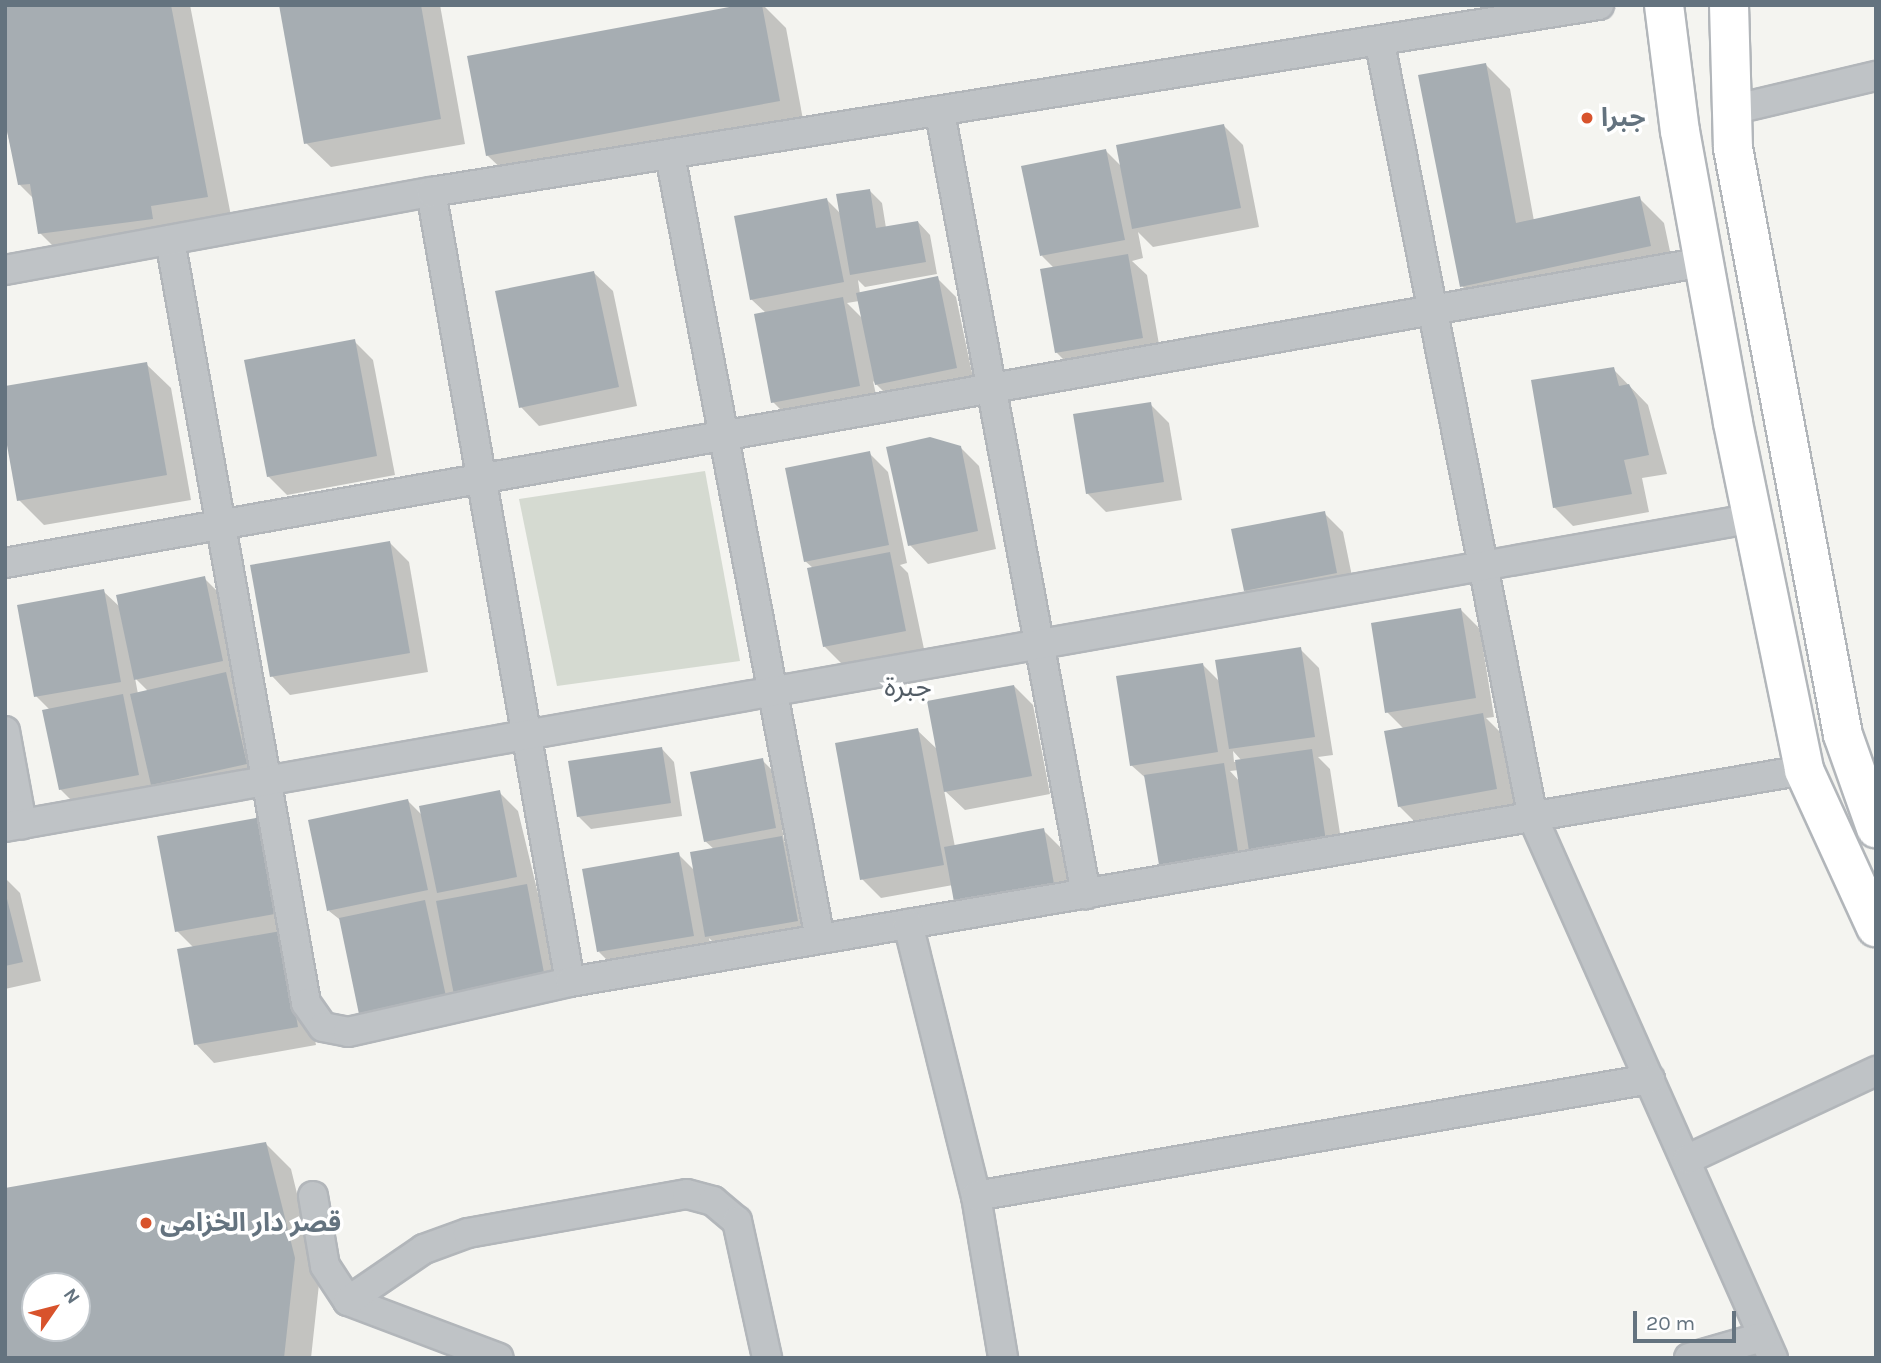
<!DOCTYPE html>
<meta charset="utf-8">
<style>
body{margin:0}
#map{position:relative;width:1881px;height:1363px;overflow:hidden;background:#f4f4f0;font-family:Karla,"Noto Sans Arabic",sans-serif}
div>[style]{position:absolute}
.green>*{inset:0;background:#d5dad1}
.shadow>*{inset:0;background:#0003}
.building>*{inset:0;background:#a6adb2}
.roads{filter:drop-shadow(2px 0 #b2b6ba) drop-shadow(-2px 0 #b2b6ba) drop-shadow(0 2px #b2b6ba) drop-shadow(0 -2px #b2b6ba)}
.street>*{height:28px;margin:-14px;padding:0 14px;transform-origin:14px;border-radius:14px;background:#bfc3c6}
.secondary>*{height:38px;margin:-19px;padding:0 19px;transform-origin:19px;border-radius:19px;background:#fff}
.dots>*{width:19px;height:19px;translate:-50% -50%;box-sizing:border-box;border:4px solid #fff;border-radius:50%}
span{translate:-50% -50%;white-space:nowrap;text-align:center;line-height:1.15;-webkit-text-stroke:7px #fff;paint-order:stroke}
.poi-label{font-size:26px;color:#64737f;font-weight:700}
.left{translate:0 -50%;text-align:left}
.neighbourhood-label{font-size:28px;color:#525c65}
.frame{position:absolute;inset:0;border:7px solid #64737f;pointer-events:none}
.north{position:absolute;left:21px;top:1272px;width:70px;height:70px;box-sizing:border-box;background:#fff;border:2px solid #c1c7cc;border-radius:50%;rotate:55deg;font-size:19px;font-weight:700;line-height:28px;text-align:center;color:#64737f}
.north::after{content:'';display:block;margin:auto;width:24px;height:32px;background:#d8532c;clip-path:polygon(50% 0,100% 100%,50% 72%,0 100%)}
.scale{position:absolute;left:1633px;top:1311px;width:103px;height:32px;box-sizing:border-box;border:4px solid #64737f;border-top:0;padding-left:9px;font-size:21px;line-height:24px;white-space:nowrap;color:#64737f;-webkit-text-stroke:5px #fff;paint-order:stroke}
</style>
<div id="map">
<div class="green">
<i style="clip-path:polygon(705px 471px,740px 661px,557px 686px,519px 499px)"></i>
</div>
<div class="shadow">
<i style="clip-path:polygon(5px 5px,190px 5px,232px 221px,65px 258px,40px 233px,34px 199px,20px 185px,5px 123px)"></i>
<i style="clip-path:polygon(281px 5px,440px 5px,465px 144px,331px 167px,306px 143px)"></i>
<i style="clip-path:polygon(749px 5px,763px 5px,786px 28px,804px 125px,512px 179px,487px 155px)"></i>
<i style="clip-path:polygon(1485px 64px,1510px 89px,1534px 221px,1639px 198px,1664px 223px,1674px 270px,1486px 311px,1462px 286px)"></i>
<i style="clip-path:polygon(1224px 126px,1243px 145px,1259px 227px,1153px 247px,1138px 232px,1143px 258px,1132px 261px,1147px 275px,1161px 356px,1075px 371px,1056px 352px,1055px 269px,1042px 256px,1106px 151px,1122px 167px)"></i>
<i style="clip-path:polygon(evenodd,869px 190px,882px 203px,886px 228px,918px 222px,930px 235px,937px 274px,865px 287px,858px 280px,860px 294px,937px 278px,956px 297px,975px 387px,895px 403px,873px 381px,878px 404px,792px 421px,773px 402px,766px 313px,751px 299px,827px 200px,842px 215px,869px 190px,859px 301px,863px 319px,847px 303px,859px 301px)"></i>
<i style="clip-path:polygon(594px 273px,613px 291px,637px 406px,539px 426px,521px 407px)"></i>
<i style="clip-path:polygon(354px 341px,373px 360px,395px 475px,287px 495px,268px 476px)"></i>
<i style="clip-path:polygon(146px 364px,171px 388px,191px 500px,44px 525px,19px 500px)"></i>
<i style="clip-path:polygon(1613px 369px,1648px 405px,1667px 474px,1642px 478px,1649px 512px,1573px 526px,1554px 507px)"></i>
<i style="clip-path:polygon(1150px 404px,1169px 423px,1182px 500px,1106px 512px,1087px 493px)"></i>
<i style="clip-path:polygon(960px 447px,979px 466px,996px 549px,928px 564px,910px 545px)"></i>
<i style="clip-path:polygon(869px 453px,888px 472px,907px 563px,900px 565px,908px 573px,924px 649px,843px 665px,824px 646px,813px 568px,805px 561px)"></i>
<i style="clip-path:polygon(1324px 513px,1343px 532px,1355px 591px,1264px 609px,1245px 590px)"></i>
<i style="clip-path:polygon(390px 543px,409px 562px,428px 672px,290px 695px,272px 676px)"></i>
<i style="clip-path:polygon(evenodd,204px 578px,223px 597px,241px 680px,233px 681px,244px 693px,265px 782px,79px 808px,60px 789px,50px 710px,36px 696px,103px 591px,121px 608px,204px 578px,135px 678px,148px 691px,138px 694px,135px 678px)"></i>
<i style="clip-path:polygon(1461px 610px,1480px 629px,1494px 717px,1486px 718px,1502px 734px,1515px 808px,1418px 825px,1399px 806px,1404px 729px,1387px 712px)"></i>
<i style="clip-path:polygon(evenodd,1300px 649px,1319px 668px,1333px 755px,1318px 757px,1330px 769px,1344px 859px,1257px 877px,1131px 765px,1203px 665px,1220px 682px,1300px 649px,1233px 751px,1242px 761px,1234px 762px,1233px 751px,1300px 649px,1239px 770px,1240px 782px,1230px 771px,1239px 770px)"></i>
<i style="clip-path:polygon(1014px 686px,1033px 705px,1050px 794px,965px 810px,944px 790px,955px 847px,1043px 830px,1062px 849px,1072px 903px,975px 920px,953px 885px,881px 898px,862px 879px,917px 730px,938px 750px)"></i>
<i style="clip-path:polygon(662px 749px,674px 762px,682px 816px,591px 829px,578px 816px)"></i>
<i style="clip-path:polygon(762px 760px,775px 773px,784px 841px,801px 857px,816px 940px,726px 955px,709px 938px,712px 954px,618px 971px,599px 952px,678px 854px,695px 871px,715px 850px,705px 841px)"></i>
<i style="clip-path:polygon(499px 792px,518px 811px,563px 997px,465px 1019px,329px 911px,408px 801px,423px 816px)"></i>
<i style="clip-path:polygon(261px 819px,299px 952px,316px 1045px,214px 1063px,196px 1044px,194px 948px,177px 931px)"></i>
<i style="clip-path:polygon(5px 878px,20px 893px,41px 981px,5px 989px)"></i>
<i style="clip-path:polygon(evenodd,266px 1144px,291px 1169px,319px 1284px,311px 1358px,5px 1358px,5px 1190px,266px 1144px,35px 1286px,77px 1286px,77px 1328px,35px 1328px,35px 1286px)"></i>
</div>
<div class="building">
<i style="clip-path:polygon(5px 5px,171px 5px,208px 197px,151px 206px,153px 219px,38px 234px,30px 184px,18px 185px,5px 121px)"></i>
<i style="clip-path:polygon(279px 5px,421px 5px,441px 119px,304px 144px)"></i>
<i style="clip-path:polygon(740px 5px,762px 5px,780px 101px,486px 156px,467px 56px)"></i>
<i style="clip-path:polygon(1486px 63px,1516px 223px,1640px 196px,1651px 246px,1460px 287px,1418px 75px)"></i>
<i style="clip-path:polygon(1224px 124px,1241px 208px,1132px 229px,1116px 145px)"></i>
<i style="clip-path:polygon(1106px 149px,1125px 240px,1040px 256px,1021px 166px)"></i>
<i style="clip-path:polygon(870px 189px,876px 228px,918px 221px,926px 262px,850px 275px,836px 194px)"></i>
<i style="clip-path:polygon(827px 198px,844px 282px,750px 300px,734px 216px)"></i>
<i style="clip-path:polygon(1128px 254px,1143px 338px,1055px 353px,1040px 269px)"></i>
<i style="clip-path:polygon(594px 271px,619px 387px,519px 408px,495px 291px)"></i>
<i style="clip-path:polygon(938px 276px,957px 368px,875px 385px,856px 293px)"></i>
<i style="clip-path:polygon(843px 297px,860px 386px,771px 403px,754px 314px)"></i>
<i style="clip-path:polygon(355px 339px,377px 456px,267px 477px,244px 360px)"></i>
<i style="clip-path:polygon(147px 362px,167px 475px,17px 501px,5px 434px,5px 386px)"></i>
<i style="clip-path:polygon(1614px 367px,1619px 386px,1629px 384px,1637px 400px,1649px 455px,1624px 460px,1632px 494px,1553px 508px,1531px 380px)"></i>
<i style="clip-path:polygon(1151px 402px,1164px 482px,1086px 494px,1073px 414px)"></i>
<i style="clip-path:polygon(930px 437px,961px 446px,978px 531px,908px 546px,886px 447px)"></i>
<i style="clip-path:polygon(870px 451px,889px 545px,804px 562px,785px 468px)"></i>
<i style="clip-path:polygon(1325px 511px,1337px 573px,1244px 591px,1231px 529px)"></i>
<i style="clip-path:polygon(390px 541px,410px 653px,270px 677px,250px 565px)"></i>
<i style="clip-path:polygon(890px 552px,906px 631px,823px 647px,807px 568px)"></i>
<i style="clip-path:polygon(205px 576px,223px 661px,134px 680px,116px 595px)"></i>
<i style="clip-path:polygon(104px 589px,121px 682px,34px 697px,17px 605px)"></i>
<i style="clip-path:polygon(1461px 608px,1476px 698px,1385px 713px,1371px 623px)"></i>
<i style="clip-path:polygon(1301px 647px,1315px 737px,1229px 749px,1215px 660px)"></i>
<i style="clip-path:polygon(1203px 663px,1218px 752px,1130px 766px,1116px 676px)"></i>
<i style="clip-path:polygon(226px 672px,247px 764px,151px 785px,130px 694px)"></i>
<i style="clip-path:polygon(1014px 685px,1032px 776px,944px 792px,927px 701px)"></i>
<i style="clip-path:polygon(123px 694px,139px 775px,59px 790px,42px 710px)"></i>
<i style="clip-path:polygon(1483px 713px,1497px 789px,1398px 807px,1384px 731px)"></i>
<i style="clip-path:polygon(918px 728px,944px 865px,860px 880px,835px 743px)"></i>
<i style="clip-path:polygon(662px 747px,671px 803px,577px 817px,568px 761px)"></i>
<i style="clip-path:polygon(1312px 749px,1326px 841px,1249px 851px,1235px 760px)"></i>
<i style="clip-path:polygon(763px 758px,776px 828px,704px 842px,690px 772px)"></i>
<i style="clip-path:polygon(1224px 763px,1239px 858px,1160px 871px,1144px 775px)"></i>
<i style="clip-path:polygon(500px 790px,517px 877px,437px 893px,419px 806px)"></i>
<i style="clip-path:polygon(408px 799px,428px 890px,327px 911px,308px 820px)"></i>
<i style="clip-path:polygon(261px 817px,280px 913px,175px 932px,157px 836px)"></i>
<i style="clip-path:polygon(1044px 828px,1054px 884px,954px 902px,944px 847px)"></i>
<i style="clip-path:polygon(782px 836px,798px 921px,705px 937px,690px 852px)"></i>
<i style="clip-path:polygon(679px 852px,694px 936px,597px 952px,582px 869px)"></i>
<i style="clip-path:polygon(527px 884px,545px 978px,454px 995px,436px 901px)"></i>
<i style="clip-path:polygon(5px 891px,23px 962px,5px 966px)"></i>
<i style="clip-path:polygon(425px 900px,447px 1001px,360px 1019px,339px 918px)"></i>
<i style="clip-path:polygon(281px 931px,298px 1027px,194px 1045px,177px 949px)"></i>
<i style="clip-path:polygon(evenodd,266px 1142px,295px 1258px,284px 1358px,5px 1358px,5px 1188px,266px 1142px,35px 1286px,77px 1286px,77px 1328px,35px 1328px,35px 1286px)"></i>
</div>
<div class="roads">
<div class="street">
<i style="left:1380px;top:44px;width:789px;rotate:78.82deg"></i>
<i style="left:1533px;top:818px;width:591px;rotate:66.04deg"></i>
<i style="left:1732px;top:110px;width:148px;rotate:-13.3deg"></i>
<i style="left:940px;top:113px;width:795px;rotate:79.41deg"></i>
<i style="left:670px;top:155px;width:798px;rotate:79.17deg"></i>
<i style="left:431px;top:192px;width:802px;rotate:80.02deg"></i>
<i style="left:170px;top:240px;width:775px;rotate:79.89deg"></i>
<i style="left:306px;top:1003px;width:29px;rotate:55deg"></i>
<i style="left:323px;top:1027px;width:25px;rotate:11deg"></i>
<i style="left:348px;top:1032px;width:228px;rotate:-12.7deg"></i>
<i style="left:570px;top:982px;width:1252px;rotate:-9.75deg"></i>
<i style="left:5px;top:270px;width:433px;rotate:-10.4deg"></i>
<i style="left:431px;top:192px;width:1183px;rotate:-9.1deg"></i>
<i style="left:5px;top:563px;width:1725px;rotate:-10.05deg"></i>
<i style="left:5px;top:731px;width:95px;rotate:79.6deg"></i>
<i style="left:5px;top:827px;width:1775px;rotate:-10.02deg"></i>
<i style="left:908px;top:924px;width:280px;rotate:76deg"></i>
<i style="left:976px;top:1196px;width:164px;rotate:80.5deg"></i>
<i style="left:1688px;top:1159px;width:208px;rotate:-25.1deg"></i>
<i style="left:313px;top:1196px;width:71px;rotate:80.3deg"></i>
<i style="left:325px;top:1266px;width:42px;rotate:56.7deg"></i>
<i style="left:348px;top:1301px;width:161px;rotate:20.7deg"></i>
<i style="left:976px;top:1196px;width:684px;rotate:-9.85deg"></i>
<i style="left:348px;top:1301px;width:92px;rotate:-34.4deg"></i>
<i style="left:424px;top:1249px;width:47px;rotate:-20deg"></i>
<i style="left:468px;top:1233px;width:222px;rotate:-10.1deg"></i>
<i style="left:687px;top:1194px;width:27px;rotate:15deg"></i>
<i style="left:713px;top:1201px;width:31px;rotate:40deg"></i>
<i style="left:737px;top:1221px;width:140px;rotate:77.6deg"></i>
<i style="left:1689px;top:1358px;width:76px;rotate:-16deg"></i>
</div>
<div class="secondary">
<i style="left:1664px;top:5px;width:127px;rotate:82.8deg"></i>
<i style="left:1680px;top:131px;width:297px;rotate:79.7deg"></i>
<i style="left:1733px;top:423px;width:354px;rotate:78.4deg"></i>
<i style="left:1804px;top:770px;width:173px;rotate:65.4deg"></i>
<i style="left:1729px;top:5px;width:143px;rotate:88.4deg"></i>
<i style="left:1733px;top:148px;width:597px;rotate:79.39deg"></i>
<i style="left:1843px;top:735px;width:99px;rotate:70.5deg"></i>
</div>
</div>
<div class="dots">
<i style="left:1587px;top:118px;background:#d8532c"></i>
<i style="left:146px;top:1223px;background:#d8532c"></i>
</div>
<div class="poi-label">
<span class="left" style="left:1601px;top:118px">جبرا</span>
<span class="left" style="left:160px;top:1223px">قصر دار الخزامى</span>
</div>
<div class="neighbourhood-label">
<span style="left:908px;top:687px">جبرة</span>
</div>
<div class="frame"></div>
<div class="north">N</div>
<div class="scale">20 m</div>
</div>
